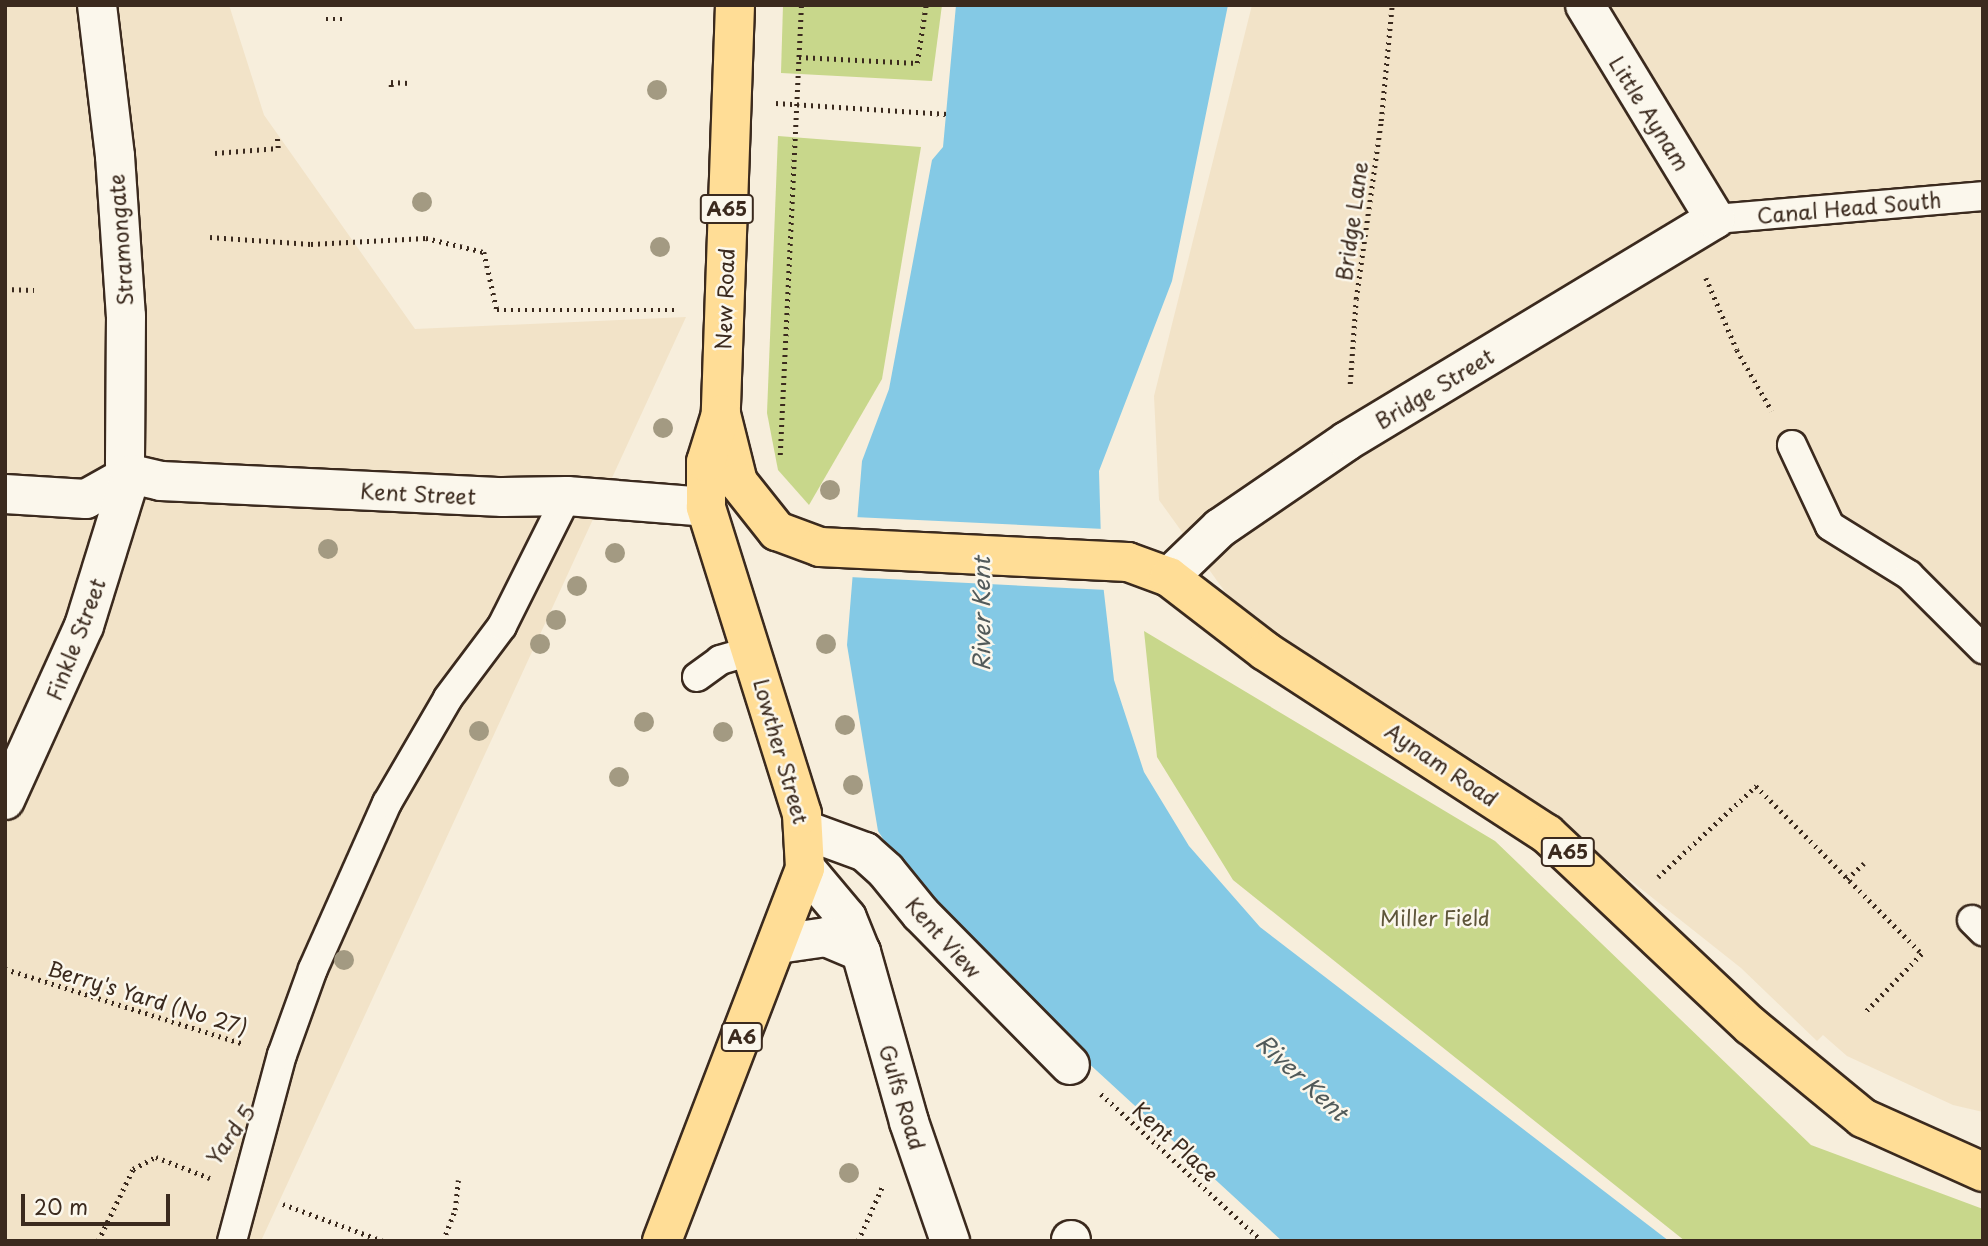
<!DOCTYPE html>
<style>
body{margin:0}
#map{position:relative;width:1988px;height:1246px;overflow:hidden;background:#f7eedc;font-family:"Playpen Sans",sans-serif}
div>[style]{position:absolute}
.built>*{inset:0;background:#f2e3c8}
.green>*{inset:0;background:#c8d78b}
.water>*{inset:0;background:#84c9e5}
.pier>*{inset:0;background:#f7eedc}
.path>*{height:4.5px;margin-top:-2.25px;transform-origin:0;background:repeating-linear-gradient(90deg,#3b2a1e 0 2px,transparent 0 7px)}
.roads{filter:drop-shadow(2px 0 #3b2a1e) drop-shadow(-2px 0 #3b2a1e) drop-shadow(0 2px #3b2a1e) drop-shadow(0 -2px #3b2a1e)}
.service>*{height:28px;margin:-14px;padding:0 14px;transform-origin:14px;border-radius:14px;background:#fbf7ec}
.pedestrian>*{height:38px;margin:-19px;padding:0 19px;transform-origin:19px;border-radius:19px;background:#fbf7ec}
.minor>*{height:38px;margin:-19px;padding:0 19px;transform-origin:19px;border-radius:19px;background:#fbf7ec}
.trunk>*{height:38px;margin:-19px;padding:0 19px;transform-origin:19px;border-radius:19px;background:#ffdd96}
.trees>*{width:20px;height:20px;margin:-10px;border-radius:50%;background:#a39a82}
span{translate:-50% -50%;white-space:nowrap;text-align:center;line-height:1.15;-webkit-text-stroke:5px #fbf7ec;paint-order:stroke}
.shield-label span{padding:2px 5px;background:#fbf7ec;border:2px solid;border-radius:5px;-webkit-text-stroke-width:0}
.shield-label{font-size:19px;color:#3b2a1e;font-weight:700}
.street-label{font-size:21px;color:#3b2a1e}
.park-label{font-size:21px;color:#5e5539}
.water-label{font-size:23px;color:#515a5a;font-style:italic}
.frame{position:absolute;inset:0;border:7px solid #3b2a1e;pointer-events:none}
.scale{position:absolute;left:21px;top:1194px;width:149px;height:32px;box-sizing:border-box;border:4px solid #3b2a1e;border-top:0;padding-left:9px;font-size:21px;line-height:24px;white-space:nowrap;color:#3b2a1e;-webkit-text-stroke:5px #fbf7ec;paint-order:stroke}
</style>
<div id="map">
<div class="built">
<i style="clip-path:polygon(5px 5px,229px 5px,264px 115px,415px 329px,686px 317px,261px 1241px,5px 1241px)"></i>
<i style="clip-path:polygon(1252px 5px,1983px 5px,1983px 1112px,1953px 1105px,1847px 1056px,1823px 1035px,1817px 1041px,1741px 968px,1495px 773px,1246px 621px,1159px 500px,1154px 396px)"></i>
</div>
<div class="green">
<i style="clip-path:polygon(783px 5px,942px 5px,932px 81px,781px 73px)"></i>
<i style="clip-path:polygon(778px 136px,921px 147px,882px 379px,809px 505px,778px 470px,767px 413px)"></i>
<i style="clip-path:polygon(1144px 631px,1495px 841px,1811px 1145px,1983px 1209px,1983px 1241px,1685px 1241px,1233px 880px,1157px 757px)"></i>
</div>
<div class="water">
<i style="clip-path:polygon(956px 5px,1228px 5px,1172px 281px,1099px 471px,1102px 575px,1114px 680px,1144px 772px,1189px 846px,1260px 927px,1669px 1241px,1282px 1241px,998px 980px,926px 905px,878px 831px,847px 645px,862px 461px,889px 389px,932px 160px,943px 147px)"></i>
</div>
<div class="pier">
<i style="clip-path:polygon(854px 517px,1104px 529px,1107px 590px,849px 577px)"></i>
</div>
<div class="path">
<i style="left:326px;top:19px;width:20px"></i>
<i style="left:799px;top:57px;width:118px;rotate:2.9deg"></i>
<i style="left:917px;top:63px;width:59px;rotate:-81.2deg"></i>
<i style="left:391px;top:87px;width:5px;rotate:-90deg"></i>
<i style="left:391px;top:82px;width:18px;rotate:3deg"></i>
<i style="left:776px;top:103px;width:172px;rotate:3.7deg"></i>
<i style="left:215px;top:153px;width:63px;rotate:-4.5deg"></i>
<i style="left:278px;top:148px;width:12px;rotate:-95deg"></i>
<i style="left:210px;top:237px;width:101px;rotate:4deg"></i>
<i style="left:311px;top:244px;width:115px;rotate:-3deg"></i>
<i style="left:426px;top:238px;width:60px;rotate:13.6deg"></i>
<i style="left:484px;top:252px;width:59px;rotate:77.4deg"></i>
<i style="left:497px;top:310px;width:182px"></i>
<i style="left:1706px;top:278px;width:78px;rotate:66.7deg"></i>
<i style="left:1737px;top:350px;width:70px;rotate:60.2deg"></i>
<i style="left:5px;top:289px;width:29px;rotate:2deg"></i>
<i style="left:1350px;top:384px;width:85px;rotate:-86deg"></i>
<i style="left:1356px;top:299px;width:180px;rotate:-82deg"></i>
<i style="left:1381px;top:121px;width:117px;rotate:-84.6deg"></i>
<i style="left:780px;top:455px;width:450px;rotate:-87.3deg"></i>
<i style="left:1658px;top:877px;width:134px;rotate:-42.9deg"></i>
<i style="left:1756px;top:786px;width:236px;rotate:45.3deg"></i>
<i style="left:1922px;top:954px;width:81px;rotate:134deg"></i>
<i style="left:1847px;top:879px;width:23px;rotate:-43deg"></i>
<i style="left:5px;top:969px;width:251px;rotate:17.4deg"></i>
<i style="left:1101px;top:1094px;width:218px;rotate:42.4deg"></i>
<i style="left:283px;top:1204px;width:107px;rotate:20.3deg"></i>
<i style="left:98px;top:1241px;width:80px;rotate:-64.1deg"></i>
<i style="left:133px;top:1169px;width:26px;rotate:-28deg"></i>
<i style="left:156px;top:1157px;width:58px;rotate:21.3deg"></i>
<i style="left:443px;top:1241px;width:33px;rotate:-69deg"></i>
<i style="left:455px;top:1210px;width:30px;rotate:-84deg"></i>
<i style="left:858px;top:1241px;width:59px;rotate:-66deg"></i>
</div>
<div class="roads">
<div class="service">
<i style="left:1715px;top:219px;width:269px;rotate:-4.9deg"></i>
<i style="left:1792px;top:445px;width:89px;rotate:64.9deg"></i>
<i style="left:1830px;top:526px;width:93px;rotate:31.8deg"></i>
<i style="left:1909px;top:575px;width:105px;rotate:45deg"></i>
<i style="left:697px;top:677px;width:29px;rotate:-36deg"></i>
<i style="left:720px;top:660px;width:18px;rotate:-16deg"></i>
<i style="left:737px;top:655px;width:19px;rotate:9deg"></i>
<i style="left:1972px;top:920px;width:16px;rotate:45deg"></i>
<i style="left:232px;top:1241px;width:193px;rotate:-75deg"></i>
<i style="left:282px;top:1055px;width:91px;rotate:-70.2deg"></i>
<i style="left:313px;top:969px;width:182px;rotate:-66deg"></i>
<i style="left:387px;top:803px;width:121px;rotate:-59.8deg"></i>
<i style="left:448px;top:698px;width:90px;rotate:-53.1deg"></i>
<i style="left:502px;top:626px;width:145px;rotate:-63.4deg"></i>
</div>
<div class="pedestrian">
<i style="left:5px;top:494px;width:81px;rotate:3.5deg"></i>
<i style="left:86px;top:499px;width:51px;rotate:-29.1deg"></i>
<i style="left:5px;top:800px;width:191px;rotate:-65.6deg"></i>
<i style="left:84px;top:626px;width:159px;rotate:-72.8deg"></i>
</div>
<div class="minor">
<i style="left:97px;top:5px;width:152px;rotate:83.2deg"></i>
<i style="left:115px;top:156px;width:160px;rotate:86.1deg"></i>
<i style="left:126px;top:316px;width:147px;rotate:90.4deg"></i>
<i style="left:125px;top:463px;width:13px;rotate:61deg"></i>
<i style="left:131px;top:474px;width:31px;rotate:13deg"></i>
<i style="left:161px;top:481px;width:342px;rotate:2.7deg"></i>
<i style="left:503px;top:497px;width:64px;rotate:-0.9deg"></i>
<i style="left:567px;top:496px;width:139px;rotate:4.5deg"></i>
<i style="left:1169px;top:577px;width:71px;rotate:-43.9deg"></i>
<i style="left:1220px;top:528px;width:154px;rotate:-34.4deg"></i>
<i style="left:1347px;top:441px;width:430px;rotate:-31.1deg"></i>
<i style="left:1715px;top:219px;width:250px;rotate:-121.3deg"></i>
<i style="left:805px;top:830px;width:64px;rotate:20.1deg"></i>
<i style="left:865px;top:852px;width:28px;rotate:42deg"></i>
<i style="left:886px;top:871px;width:55px;rotate:50.9deg"></i>
<i style="left:921px;top:914px;width:212px;rotate:45.4deg"></i>
<i style="left:805px;top:868px;width:65px;rotate:50deg"></i>
<i style="left:847px;top:918px;width:37px;rotate:68deg"></i>
<i style="left:861px;top:952px;width:177px;rotate:74.2deg"></i>
<i style="left:909px;top:1122px;width:126px;rotate:71deg"></i>
<i style="left:778px;top:944px;width:49px;rotate:-8.3deg"></i>
<i style="left:826px;top:937px;width:38px;rotate:23deg"></i>
<i style="left:1071px;top:1241px;width:1px;rotate:-90deg"></i>
</div>
<div class="trunk">
<i style="left:735px;top:5px;width:409px;rotate:92deg"></i>
<i style="left:721px;top:414px;width:70px;rotate:76deg"></i>
<i style="left:738px;top:482px;width:63px;rotate:51.5deg"></i>
<i style="left:777px;top:531px;width:46px;rotate:20.4deg"></i>
<i style="left:820px;top:547px;width:308px;rotate:2.8deg"></i>
<i style="left:1128px;top:562px;width:44px;rotate:20.1deg"></i>
<i style="left:1169px;top:577px;width:121px;rotate:37.6deg"></i>
<i style="left:1265px;top:651px;width:336px;rotate:33deg"></i>
<i style="left:1547px;top:834px;width:280px;rotate:43.3deg"></i>
<i style="left:1751px;top:1026px;width:145px;rotate:39.4deg"></i>
<i style="left:1863px;top:1118px;width:132px;rotate:24.2deg"></i>
<i style="left:662px;top:1241px;width:399px;rotate:-69deg"></i>
<i style="left:805px;top:868px;width:54px;rotate:-93.2deg"></i>
<i style="left:802px;top:814px;width:322px;rotate:-107.4deg"></i>
<i style="left:706px;top:507px;width:45px;rotate:-90deg"></i>
<i style="left:706px;top:462px;width:50px;rotate:-72.6deg"></i>
</div>
</div>
<div class="trees">
<i style="left:657px;top:90px"></i>
<i style="left:422px;top:202px"></i>
<i style="left:660px;top:247px"></i>
<i style="left:663px;top:428px"></i>
<i style="left:830px;top:490px"></i>
<i style="left:328px;top:549px"></i>
<i style="left:615px;top:553px"></i>
<i style="left:577px;top:586px"></i>
<i style="left:556px;top:620px"></i>
<i style="left:540px;top:644px"></i>
<i style="left:826px;top:644px"></i>
<i style="left:644px;top:722px"></i>
<i style="left:845px;top:725px"></i>
<i style="left:479px;top:731px"></i>
<i style="left:723px;top:732px"></i>
<i style="left:619px;top:777px"></i>
<i style="left:853px;top:785px"></i>
<i style="left:344px;top:960px"></i>
<i style="left:849px;top:1173px"></i>
</div>
<div class="shield-label">
<span style="left:727px;top:209px">A65</span>
<span style="left:1568px;top:852px">A65</span>
<span style="left:742px;top:1037px">A6</span>
</div>
<div class="street-label">
<span style="left:1650px;top:113px;rotate:58deg">Little Aynam</span>
<span style="left:1849px;top:207px;rotate:-5deg">Canal Head South</span>
<span style="left:1351px;top:221px;rotate:-82deg">Bridge Lane</span>
<span style="left:120px;top:240px;rotate:-94deg">Stramongate</span>
<span style="left:724px;top:299px;rotate:-88deg">New Road</span>
<span style="left:1434px;top:388px;rotate:-31deg">Bridge Street</span>
<span style="left:418px;top:493px;rotate:3deg">Kent Street</span>
<span style="left:75px;top:639px;rotate:-69deg">Finkle Street</span>
<span style="left:782px;top:751px;rotate:74deg">Lowther Street</span>
<span style="left:1442px;top:764px;rotate:34deg">Aynam Road</span>
<span style="left:944px;top:937px;rotate:48deg">Kent View</span>
<span style="left:148px;top:997px;rotate:17deg">Berry's Yard (No 27)</span>
<span style="left:903px;top:1097px;rotate:73deg">Gulfs Road</span>
<span style="left:230px;top:1134px;rotate:-55deg">Yard 5</span>
<span style="left:1176px;top:1141px;rotate:42deg">Kent Place</span>
</div>
<div class="park-label">
<span style="left:1435px;top:917px">Miller Field</span>
</div>
<div class="water-label">
<span style="left:981px;top:614px;rotate:-90deg">River Kent</span>
<span style="left:1302px;top:1077px;rotate:43deg">River Kent</span>
</div>
<div class="frame"></div>
<div class="scale">20 m</div>
</div>
